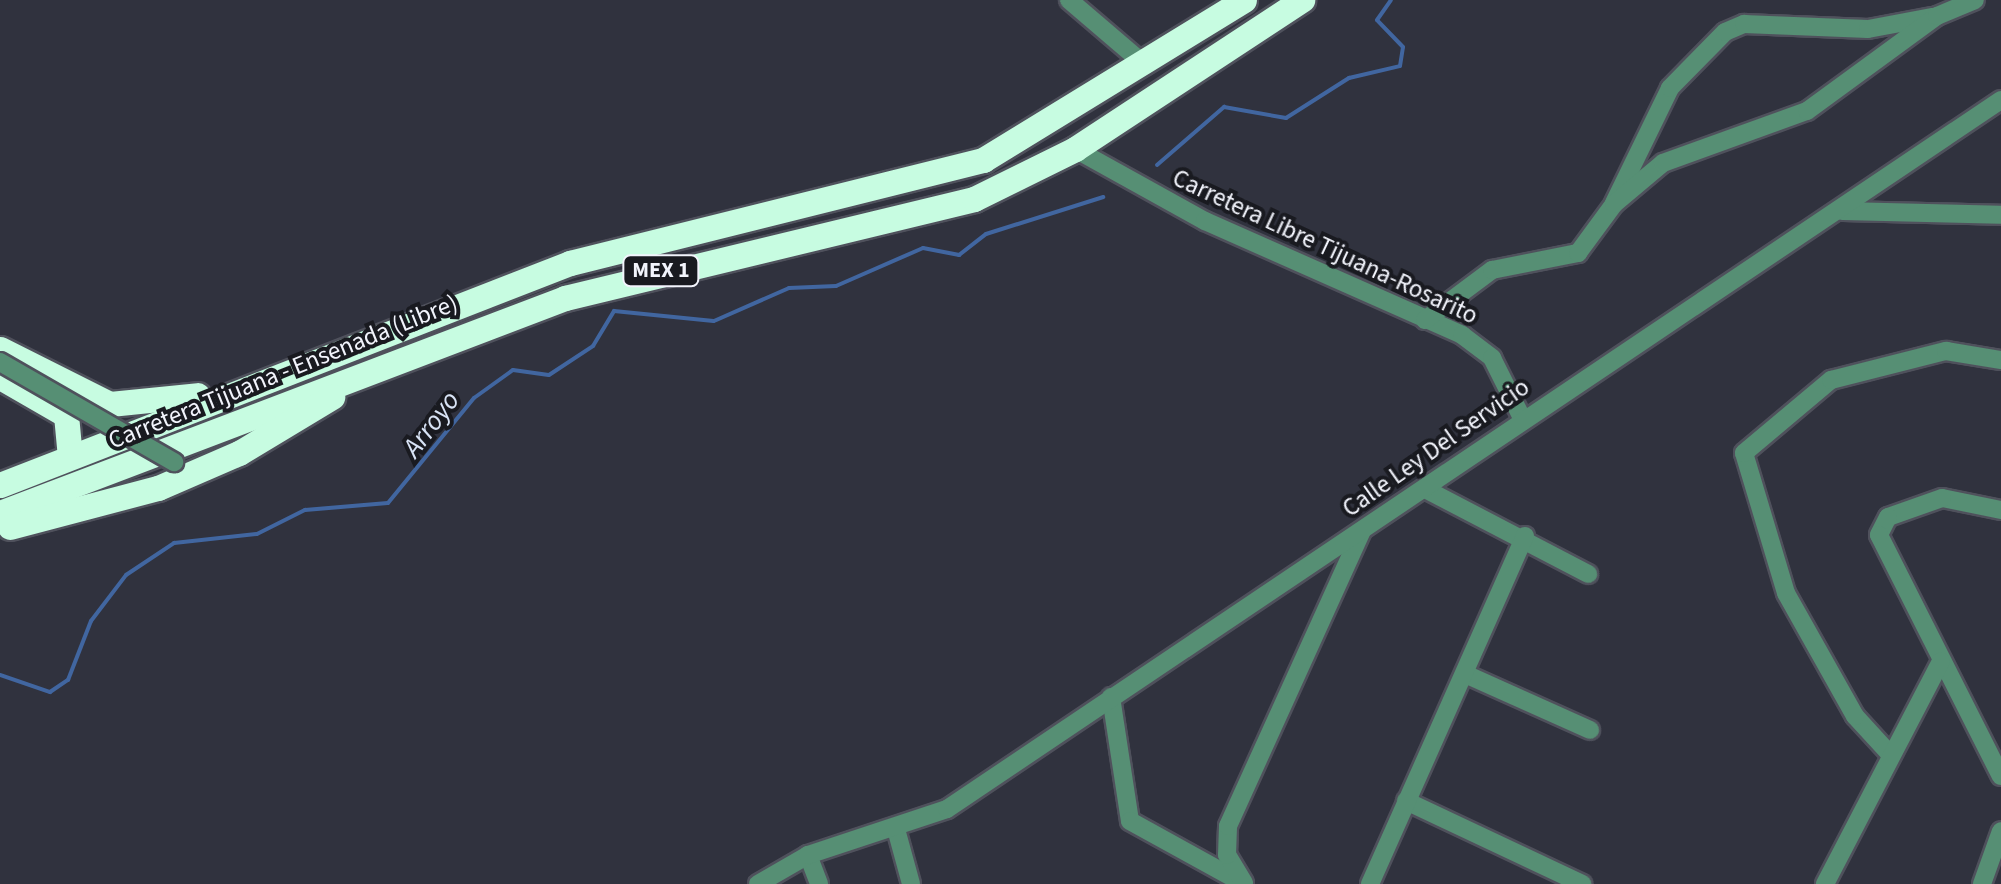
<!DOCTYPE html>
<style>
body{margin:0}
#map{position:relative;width:2001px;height:884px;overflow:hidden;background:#30323e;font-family:"Source Sans 3",sans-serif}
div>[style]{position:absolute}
.stream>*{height:4px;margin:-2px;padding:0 2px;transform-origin:2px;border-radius:2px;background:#4166a0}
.roads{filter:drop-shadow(2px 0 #4f515c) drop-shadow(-2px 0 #4f515c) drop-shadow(0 2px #4f515c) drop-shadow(0 -2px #4f515c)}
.minor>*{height:18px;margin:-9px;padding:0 9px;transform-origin:9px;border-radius:9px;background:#568f74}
.highway>*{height:25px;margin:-12.5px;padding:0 12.5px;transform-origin:12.5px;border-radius:12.5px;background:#c7fce1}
.bridges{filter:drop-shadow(2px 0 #4f515c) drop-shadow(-2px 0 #4f515c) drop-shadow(0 2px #4f515c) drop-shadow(0 -2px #4f515c)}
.minor-bridge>*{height:18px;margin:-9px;padding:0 9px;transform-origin:9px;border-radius:9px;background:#568f74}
span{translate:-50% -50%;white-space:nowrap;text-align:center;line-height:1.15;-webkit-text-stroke:8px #191a20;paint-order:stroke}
.shield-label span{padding:2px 8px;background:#191a20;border:2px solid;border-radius:8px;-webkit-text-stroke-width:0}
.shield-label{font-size:22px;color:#f2f4fc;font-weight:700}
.street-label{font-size:25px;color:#f2f4fc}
.water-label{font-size:28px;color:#d8e3f5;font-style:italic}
</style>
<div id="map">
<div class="stream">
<i style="left:1157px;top:165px;width:89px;rotate:-40.9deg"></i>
<i style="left:1224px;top:107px;width:63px;rotate:10.1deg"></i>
<i style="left:1286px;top:118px;width:75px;rotate:-32.4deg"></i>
<i style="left:1349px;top:78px;width:52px;rotate:-13.2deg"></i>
<i style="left:1400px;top:66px;width:19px;rotate:-81deg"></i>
<i style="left:1403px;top:47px;width:37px;rotate:-134deg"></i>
<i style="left:1377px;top:20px;width:24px;rotate:-55deg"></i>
<i style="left:0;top:675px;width:53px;rotate:18.8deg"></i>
<i style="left:50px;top:692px;width:22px;rotate:-34deg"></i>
<i style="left:68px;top:680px;width:63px;rotate:-68.7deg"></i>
<i style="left:91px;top:621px;width:58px;rotate:-52.7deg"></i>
<i style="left:126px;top:575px;width:58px;rotate:-33.7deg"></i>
<i style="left:174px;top:543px;width:83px;rotate:-6.2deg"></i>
<i style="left:257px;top:534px;width:54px;rotate:-26.6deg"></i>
<i style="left:305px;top:510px;width:83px;rotate:-4.8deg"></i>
<i style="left:388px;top:503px;width:136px;rotate:-50.7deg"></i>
<i style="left:474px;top:398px;width:48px;rotate:-35.7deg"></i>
<i style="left:513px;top:370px;width:36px;rotate:8deg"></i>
<i style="left:549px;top:375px;width:53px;rotate:-33.4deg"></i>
<i style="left:593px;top:346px;width:41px;rotate:-59deg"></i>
<i style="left:614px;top:311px;width:100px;rotate:5.7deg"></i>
<i style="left:714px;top:321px;width:82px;rotate:-23.7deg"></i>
<i style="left:789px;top:288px;width:47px;rotate:-2.4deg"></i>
<i style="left:836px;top:286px;width:95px;rotate:-23.6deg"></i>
<i style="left:923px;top:248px;width:37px;rotate:11deg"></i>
<i style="left:959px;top:255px;width:34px;rotate:-38deg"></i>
<i style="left:986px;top:234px;width:123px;rotate:-17.5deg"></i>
</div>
<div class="roads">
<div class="minor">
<i style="left:1069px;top:0;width:100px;rotate:40.5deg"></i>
<i style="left:1075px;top:149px;width:149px;rotate:29deg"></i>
<i style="left:1205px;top:221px;width:281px;rotate:23.9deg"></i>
<i style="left:1462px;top:335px;width:38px;rotate:37deg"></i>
<i style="left:1492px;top:358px;width:69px;rotate:63.4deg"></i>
<i style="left:1614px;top:203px;width:128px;rotate:-64deg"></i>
<i style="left:1670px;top:88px;width:78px;rotate:-45.5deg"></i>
<i style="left:1725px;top:32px;width:21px;rotate:-23deg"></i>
<i style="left:1744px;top:24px;width:124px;rotate:2.3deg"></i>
<i style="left:1868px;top:29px;width:66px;rotate:-10.5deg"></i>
<i style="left:1842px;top:211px;width:159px;rotate:1.4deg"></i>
<i style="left:1425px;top:320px;width:84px;rotate:-36.7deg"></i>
<i style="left:1492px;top:270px;width:88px;rotate:-11.2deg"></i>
<i style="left:1578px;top:253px;width:61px;rotate:-53.7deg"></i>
<i style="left:1614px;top:204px;width:64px;rotate:-39.9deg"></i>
<i style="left:1663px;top:163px;width:153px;rotate:-19.9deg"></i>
<i style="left:1807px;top:111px;width:161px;rotate:-36.2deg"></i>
<i style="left:1937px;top:16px;width:41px;rotate:-22.8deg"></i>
<i style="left:1425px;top:489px;width:184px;rotate:27.5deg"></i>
<i style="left:2001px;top:510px;width:60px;rotate:-168.5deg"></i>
<i style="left:1942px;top:498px;width:57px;rotate:160.6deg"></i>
<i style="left:1888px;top:517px;width:20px;rotate:117deg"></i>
<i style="left:1879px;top:535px;width:270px;rotate:63.2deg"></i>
<i style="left:1465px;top:674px;width:137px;rotate:24.1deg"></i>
<i style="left:1111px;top:697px;width:125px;rotate:81.3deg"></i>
<i style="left:1130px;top:821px;width:122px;rotate:28.9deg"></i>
<i style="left:1888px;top:752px;width:49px;rotate:-132.5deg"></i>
<i style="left:1855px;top:716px;width:141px;rotate:-119.3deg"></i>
<i style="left:1786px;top:593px;width:146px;rotate:-106.7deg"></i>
<i style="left:1744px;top:453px;width:114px;rotate:-40deg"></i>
<i style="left:1831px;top:380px;width:119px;rotate:-14.2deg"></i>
<i style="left:1946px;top:351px;width:56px;rotate:9.3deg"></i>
<i style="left:1406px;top:801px;width:195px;rotate:25.2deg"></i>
<i style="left:896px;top:829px;width:57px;rotate:74.7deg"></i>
<i style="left:808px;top:855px;width:31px;rotate:69deg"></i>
<i style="left:1244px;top:883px;width:33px;rotate:-121deg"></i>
<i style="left:1227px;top:855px;width:29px;rotate:-88deg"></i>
<i style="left:1228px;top:826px;width:324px;rotate:-65.6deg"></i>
<i style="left:758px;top:884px;width:58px;rotate:-30.1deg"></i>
<i style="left:808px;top:855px;width:146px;rotate:-18.3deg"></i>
<i style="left:947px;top:809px;width:1270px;rotate:-33.93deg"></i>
<i style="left:1370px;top:884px;width:381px;rotate:-66deg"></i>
<i style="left:1825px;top:884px;width:251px;rotate:-62.5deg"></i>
<i style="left:1982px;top:884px;width:56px;rotate:-70.3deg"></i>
</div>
<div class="highway">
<i style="left:0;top:349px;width:123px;rotate:26.6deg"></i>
<i style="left:110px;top:404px;width:88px;rotate:-5.8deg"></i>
<i style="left:0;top:377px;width:76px;rotate:29.9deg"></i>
<i style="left:66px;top:415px;width:42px;rotate:84.6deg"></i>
<i style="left:0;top:485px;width:612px;rotate:-21.28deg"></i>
<i style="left:570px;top:263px;width:426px;rotate:-14deg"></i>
<i style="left:983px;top:160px;width:306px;rotate:-31.5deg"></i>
<i style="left:0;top:513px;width:605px;rotate:-20.83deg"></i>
<i style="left:565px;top:298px;width:421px;rotate:-13.6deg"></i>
<i style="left:974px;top:199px;width:113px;rotate:-26.3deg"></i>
<i style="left:1075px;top:149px;width:272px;rotate:-33.3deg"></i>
<i style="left:10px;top:527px;width:153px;rotate:-14.8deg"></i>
<i style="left:158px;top:488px;width:88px;rotate:-23.4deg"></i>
<i style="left:239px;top:453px;width:109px;rotate:-31.1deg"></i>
</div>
</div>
<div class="bridges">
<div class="minor-bridge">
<i style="left:0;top:362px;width:201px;rotate:29.9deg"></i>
</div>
</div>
<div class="shield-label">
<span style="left:661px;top:271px">MEX 1</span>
</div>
<div class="street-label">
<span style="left:1325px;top:247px;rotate:25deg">Carretera Libre Tijuana-Rosarito</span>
<span style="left:283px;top:372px;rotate:-22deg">Carretera Tijuana - Ensenada (Libre)</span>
<span style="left:1436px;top:448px;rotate:-35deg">Calle Ley Del Servicio</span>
</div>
<div class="water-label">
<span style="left:431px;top:424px;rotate:-53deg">Arroyo</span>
</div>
</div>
